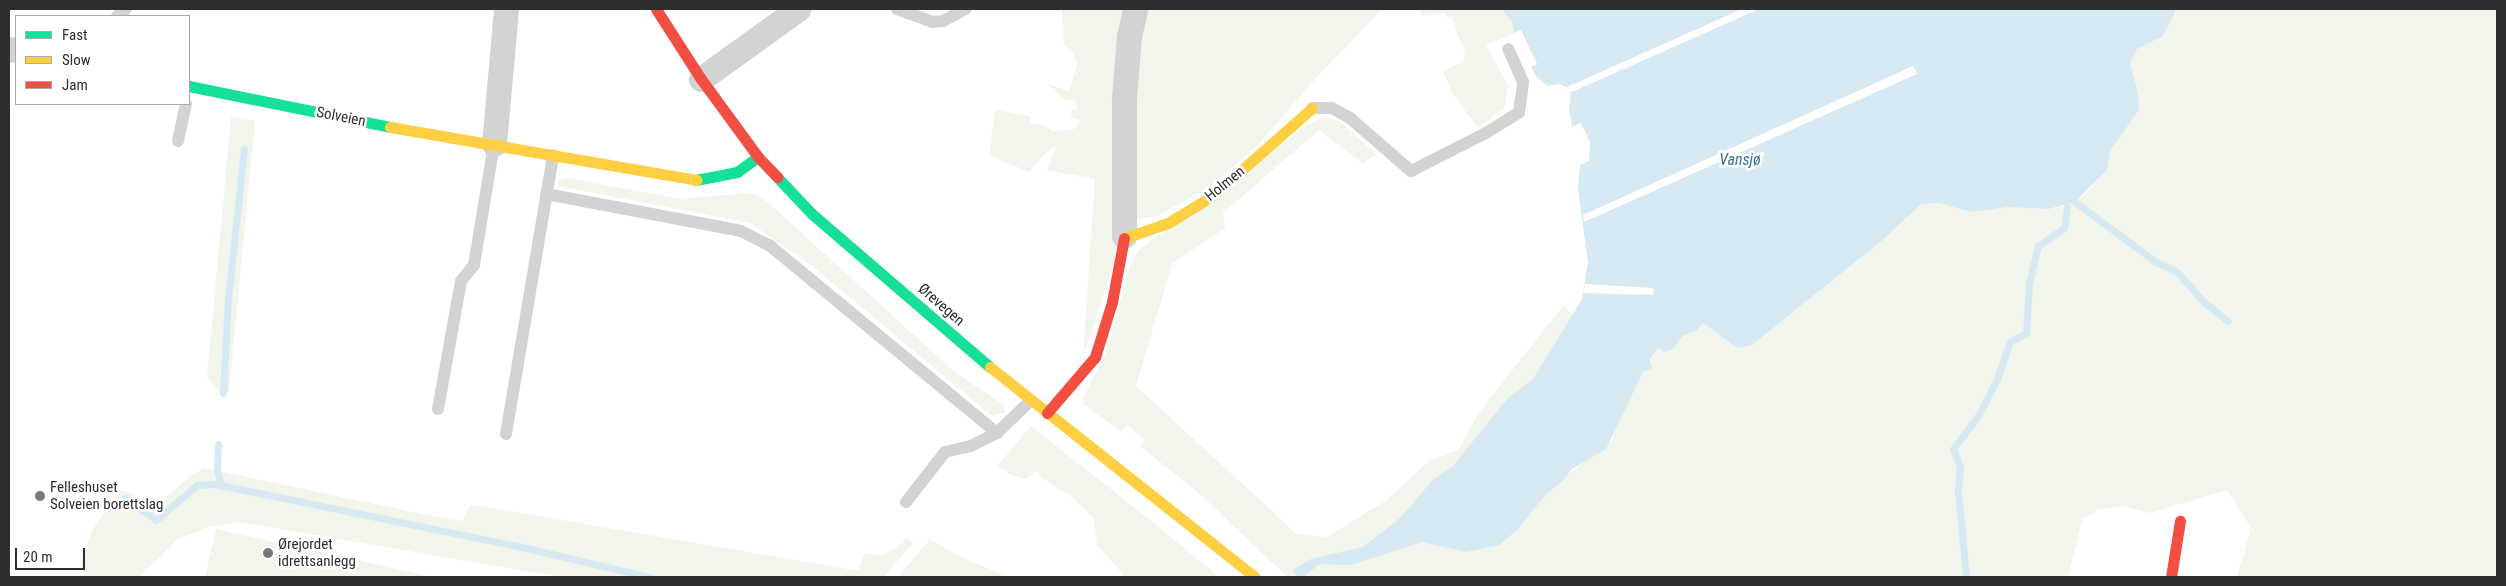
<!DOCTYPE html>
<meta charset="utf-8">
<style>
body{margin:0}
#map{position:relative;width:2506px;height:586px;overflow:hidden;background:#fff;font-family:"Roboto Condensed",sans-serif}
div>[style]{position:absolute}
.green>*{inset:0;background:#f1f5eb}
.water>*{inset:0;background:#d7e9f2}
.pier>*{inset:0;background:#fff}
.stream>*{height:7px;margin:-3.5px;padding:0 3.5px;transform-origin:3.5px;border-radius:3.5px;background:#d7e9f2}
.lane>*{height:12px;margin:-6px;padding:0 6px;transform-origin:6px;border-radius:6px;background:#d3d3d3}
.street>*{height:25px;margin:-12.5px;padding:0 12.5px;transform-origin:12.5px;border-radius:12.5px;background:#d3d3d3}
.fast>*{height:11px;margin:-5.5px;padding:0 5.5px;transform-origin:5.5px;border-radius:5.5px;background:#16e098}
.slow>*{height:11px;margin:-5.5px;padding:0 5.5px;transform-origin:5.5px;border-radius:5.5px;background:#ffcf43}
.jam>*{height:11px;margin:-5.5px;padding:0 5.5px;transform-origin:5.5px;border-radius:5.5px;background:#f24e42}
.dots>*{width:14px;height:14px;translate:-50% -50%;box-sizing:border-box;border:2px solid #fff;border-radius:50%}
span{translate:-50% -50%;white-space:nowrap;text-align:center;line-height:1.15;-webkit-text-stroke:5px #fff;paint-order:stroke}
.street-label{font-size:15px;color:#2e2e2e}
.poi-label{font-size:15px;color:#2e2e2e}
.left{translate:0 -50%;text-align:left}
.water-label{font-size:16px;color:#397493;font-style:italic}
.frame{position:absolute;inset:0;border:10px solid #2e2e2e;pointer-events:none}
.legend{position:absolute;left:15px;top:15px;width:175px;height:90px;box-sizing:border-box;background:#fff;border:1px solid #ababab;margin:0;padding:6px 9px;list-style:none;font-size:15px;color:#2e2e2e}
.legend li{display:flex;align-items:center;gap:10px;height:25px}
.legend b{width:25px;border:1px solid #ababab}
.scale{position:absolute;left:15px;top:548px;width:70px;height:22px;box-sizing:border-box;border:2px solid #2e2e2e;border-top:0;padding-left:6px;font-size:15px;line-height:18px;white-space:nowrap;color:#2e2e2e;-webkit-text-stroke:4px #fff;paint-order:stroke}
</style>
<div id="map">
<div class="green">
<i style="clip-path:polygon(1062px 9px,1123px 9px,1115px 259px,1083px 356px,1095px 179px,1047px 170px,1056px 146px,1042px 156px,1029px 172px,989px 155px,995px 110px,1030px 116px,1031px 124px,1045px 125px,1053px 132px,1074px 129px,1081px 120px,1071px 118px,1071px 112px,1077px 109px,1075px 101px,1063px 99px,1048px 84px,1069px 91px,1077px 65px,1073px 53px,1064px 45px)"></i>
<i style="clip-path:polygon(1142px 9px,1382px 9px,1316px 78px,1258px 145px,1209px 187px,1158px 216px,1134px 219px,1128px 175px)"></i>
<i style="clip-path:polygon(1418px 9px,1501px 9px,1512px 21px,1514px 33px,1486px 45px,1508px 85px,1504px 108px,1478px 128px,1452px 93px,1443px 71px,1463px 62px,1465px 54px,1453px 20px,1444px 13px,1421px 16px)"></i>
<i style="clip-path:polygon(2175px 9px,2497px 9px,2497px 577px,2237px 577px,2251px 528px,2227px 490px,2150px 513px,2122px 506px,2097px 510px,2082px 520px,2068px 577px,1287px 577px,1199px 493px,1140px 446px,1144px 439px,1127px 425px,1121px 431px,1084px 405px,1083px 398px,1107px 350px,1130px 265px,1139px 250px,1306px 126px,1322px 118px,1338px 120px,1376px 154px,1363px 164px,1319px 130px,1223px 213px,1225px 228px,1172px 264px,1136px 386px,1297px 534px,1327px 537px,1387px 500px,1430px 460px,1458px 450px,1480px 411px,1563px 306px,1573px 314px,1533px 379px,1520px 389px,1568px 474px,1611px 442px,1626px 401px,1657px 350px,1687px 333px,1696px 331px,1703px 323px,1737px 348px,1752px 345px,1884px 239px,1921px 204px,1939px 203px,1971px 212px,2009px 207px,2049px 209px,2067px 206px,2084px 195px,2107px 170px,2110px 151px,2139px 110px,2138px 92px,2130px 63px,2137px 49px,2157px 40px)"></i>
<i style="clip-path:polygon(231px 117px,255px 121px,229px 393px,220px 393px,207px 377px)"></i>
<i style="clip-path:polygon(567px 178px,681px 199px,750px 193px,763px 198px,956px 373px,1004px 405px,1005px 412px,992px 416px,811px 265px,750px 223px,558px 186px,558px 180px)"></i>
<i style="clip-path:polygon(1031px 426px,1165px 532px,1219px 577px,1121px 577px,1123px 574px,1097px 545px,1094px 518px,1072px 497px,1042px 478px,1036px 471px,1026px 479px,1009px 474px,997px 466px)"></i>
<i style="clip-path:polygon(204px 468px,427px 515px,463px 521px,469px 505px,486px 507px,859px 571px,864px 553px,881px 555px,896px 548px,906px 538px,913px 543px,884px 577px,561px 577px,239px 522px,209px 527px,178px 539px,139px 577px,84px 577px,80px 565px,92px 531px,119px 491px,129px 492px,152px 510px,190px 476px)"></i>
<i style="clip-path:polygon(216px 529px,433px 577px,205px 577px)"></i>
<i style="clip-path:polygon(930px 539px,959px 556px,1009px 577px,898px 577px)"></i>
</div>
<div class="water">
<i style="clip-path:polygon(1501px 9px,2175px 9px,2175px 13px,2162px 37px,2137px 49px,2130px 63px,2138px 92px,2139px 110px,2110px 151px,2107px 170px,2075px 202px,2049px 209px,2009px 207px,1971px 212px,1939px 203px,1921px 204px,1884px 239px,1752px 345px,1737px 348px,1703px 323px,1696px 331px,1684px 335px,1671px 350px,1664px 352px,1660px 348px,1657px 350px,1650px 360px,1652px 368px,1643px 372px,1606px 449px,1572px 469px,1562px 482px,1546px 494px,1518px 529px,1499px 545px,1466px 552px,1422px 542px,1351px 565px,1320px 564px,1304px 576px,1297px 577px,1293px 570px,1311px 559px,1363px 547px,1400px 518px,1434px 479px,1453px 466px,1508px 398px,1533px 379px,1582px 299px,1588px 262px,1578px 189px,1580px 165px,1589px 161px,1590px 142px,1581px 123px,1572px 127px,1569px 108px,1571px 90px,1560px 84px,1547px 86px,1536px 76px,1531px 67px,1537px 64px,1521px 30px,1514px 33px,1512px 21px)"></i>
</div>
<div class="pier">
<i style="clip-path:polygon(1742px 9px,1759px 9px,1572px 92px,1567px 87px)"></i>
<i style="clip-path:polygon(1913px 66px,1917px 74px,1584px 222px,1583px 215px)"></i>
<i style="clip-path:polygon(1585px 284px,1654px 288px,1653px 295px,1583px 293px)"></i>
</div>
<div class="stream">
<i style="left:2075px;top:202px;width:101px;rotate:36.5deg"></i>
<i style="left:2156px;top:262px;width:23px;rotate:25deg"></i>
<i style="left:2177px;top:272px;width:39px;rotate:48deg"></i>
<i style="left:2203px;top:301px;width:32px;rotate:39deg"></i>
<i style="left:223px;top:393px;width:94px;rotate:-87deg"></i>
<i style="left:228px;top:299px;width:151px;rotate:-83.9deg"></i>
<i style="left:218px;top:444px;width:27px;rotate:92deg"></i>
<i style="left:217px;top:471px;width:16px;rotate:72deg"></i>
<i style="left:125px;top:498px;width:38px;rotate:35deg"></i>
<i style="left:156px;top:520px;width:54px;rotate:-40.5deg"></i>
<i style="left:197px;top:485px;width:18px;rotate:-3deg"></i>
<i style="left:215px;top:484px;width:309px;rotate:11.6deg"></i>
<i style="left:518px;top:546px;width:135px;rotate:13.3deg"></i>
<i style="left:1966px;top:577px;width:87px;rotate:-95.3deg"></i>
<i style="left:1958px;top:490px;width:23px;rotate:-85deg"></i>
<i style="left:1960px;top:467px;width:19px;rotate:-111deg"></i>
<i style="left:1953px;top:449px;width:41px;rotate:-52.9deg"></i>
<i style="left:1978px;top:416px;width:42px;rotate:-62.8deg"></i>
<i style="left:1997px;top:379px;width:39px;rotate:-71deg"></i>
<i style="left:2010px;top:342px;width:18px;rotate:-29deg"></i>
<i style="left:2026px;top:333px;width:49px;rotate:-86.5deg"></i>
<i style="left:2029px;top:284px;width:39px;rotate:-77deg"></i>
<i style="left:2038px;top:246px;width:32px;rotate:-35deg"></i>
<i style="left:2064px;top:228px;width:22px;rotate:-82deg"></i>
</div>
<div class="lane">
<i style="left:897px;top:9px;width:37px;rotate:20deg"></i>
<i style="left:932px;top:22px;width:11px;rotate:-5deg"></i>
<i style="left:943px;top:21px;width:26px;rotate:-28deg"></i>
<i style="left:117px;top:16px;width:11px;rotate:-38deg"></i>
<i style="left:1312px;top:108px;width:20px"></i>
<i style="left:1332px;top:108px;width:21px;rotate:29deg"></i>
<i style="left:1350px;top:118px;width:81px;rotate:41deg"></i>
<i style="left:1411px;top:171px;width:84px;rotate:-26.9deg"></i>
<i style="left:1486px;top:133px;width:39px;rotate:-32deg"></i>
<i style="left:1519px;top:112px;width:30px;rotate:-82deg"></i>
<i style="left:1523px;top:82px;width:36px;rotate:-114deg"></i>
<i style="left:178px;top:141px;width:38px;rotate:-78deg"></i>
<i style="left:546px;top:194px;width:198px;rotate:10.7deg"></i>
<i style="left:741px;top:231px;width:31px;rotate:27deg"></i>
<i style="left:769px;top:245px;width:296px;rotate:39.5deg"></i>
<i style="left:438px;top:409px;width:130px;rotate:-79.8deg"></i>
<i style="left:461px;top:281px;width:21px;rotate:-51deg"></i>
<i style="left:474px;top:265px;width:123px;rotate:-80.6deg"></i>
<i style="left:506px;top:434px;width:283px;rotate:-80.4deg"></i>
<i style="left:906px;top:502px;width:63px;rotate:-52deg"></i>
<i style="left:945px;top:452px;width:27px;rotate:-13deg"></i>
<i style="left:971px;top:446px;width:29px;rotate:-27deg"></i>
<i style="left:997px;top:433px;width:46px;rotate:-44.1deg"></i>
</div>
<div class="street">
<i style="left:9px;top:49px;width:7px;rotate:8deg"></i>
<i style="left:701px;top:79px;width:120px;rotate:-35.8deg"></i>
<i style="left:494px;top:144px;width:136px;rotate:-84.9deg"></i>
<i style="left:1124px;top:236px;width:138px;rotate:-90deg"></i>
<i style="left:1124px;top:98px;width:62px;rotate:-85.4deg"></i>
<i style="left:1129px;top:36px;width:28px;rotate:-77deg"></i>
</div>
<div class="fast">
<i style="left:189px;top:86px;width:205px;rotate:11.5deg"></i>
<i style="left:777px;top:177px;width:51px;rotate:46.6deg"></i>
<i style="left:812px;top:214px;width:235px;rotate:40.7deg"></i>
<i style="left:696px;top:180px;width:42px;rotate:-11deg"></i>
<i style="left:737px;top:172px;width:26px;rotate:-36deg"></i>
</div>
<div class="slow">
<i style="left:390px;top:127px;width:311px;rotate:9.8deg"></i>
<i style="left:1124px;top:238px;width:46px;rotate:-18.8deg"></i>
<i style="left:1168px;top:223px;width:52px;rotate:-31.5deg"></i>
<i style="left:1212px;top:196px;width:133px;rotate:-41.3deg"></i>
<i style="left:990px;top:367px;width:338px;rotate:38.4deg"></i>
</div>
<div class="jam">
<i style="left:656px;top:9px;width:83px;rotate:57.3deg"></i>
<i style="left:701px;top:79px;width:97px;rotate:53.8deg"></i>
<i style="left:758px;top:157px;width:28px;rotate:46deg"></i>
<i style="left:1047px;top:413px;width:74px;rotate:-49.4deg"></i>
<i style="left:1095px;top:357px;width:58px;rotate:-72.8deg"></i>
<i style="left:1112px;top:302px;width:65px;rotate:-79.4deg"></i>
<i style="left:2171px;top:577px;width:57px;rotate:-80.9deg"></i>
</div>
<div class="dots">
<i style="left:40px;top:496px;background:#777"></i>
<i style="left:268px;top:553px;background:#777"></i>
</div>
<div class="street-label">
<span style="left:341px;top:117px;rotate:11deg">Solveien</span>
<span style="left:1225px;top:184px;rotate:-39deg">Holmen</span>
<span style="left:941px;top:305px;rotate:41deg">Ørevegen</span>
</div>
<div class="poi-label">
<span class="left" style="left:50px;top:496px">Felleshuset<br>Solveien borettslag</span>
<span class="left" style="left:278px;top:553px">Ørejordet<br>idrettsanlegg</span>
</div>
<div class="water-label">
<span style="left:1740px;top:160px">Vansjø</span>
</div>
<div class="frame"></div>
<ul class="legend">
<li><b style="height:6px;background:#16e098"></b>Fast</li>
<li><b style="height:6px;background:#ffcf43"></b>Slow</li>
<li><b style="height:6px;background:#f24e42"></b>Jam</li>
</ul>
<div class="scale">20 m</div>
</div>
